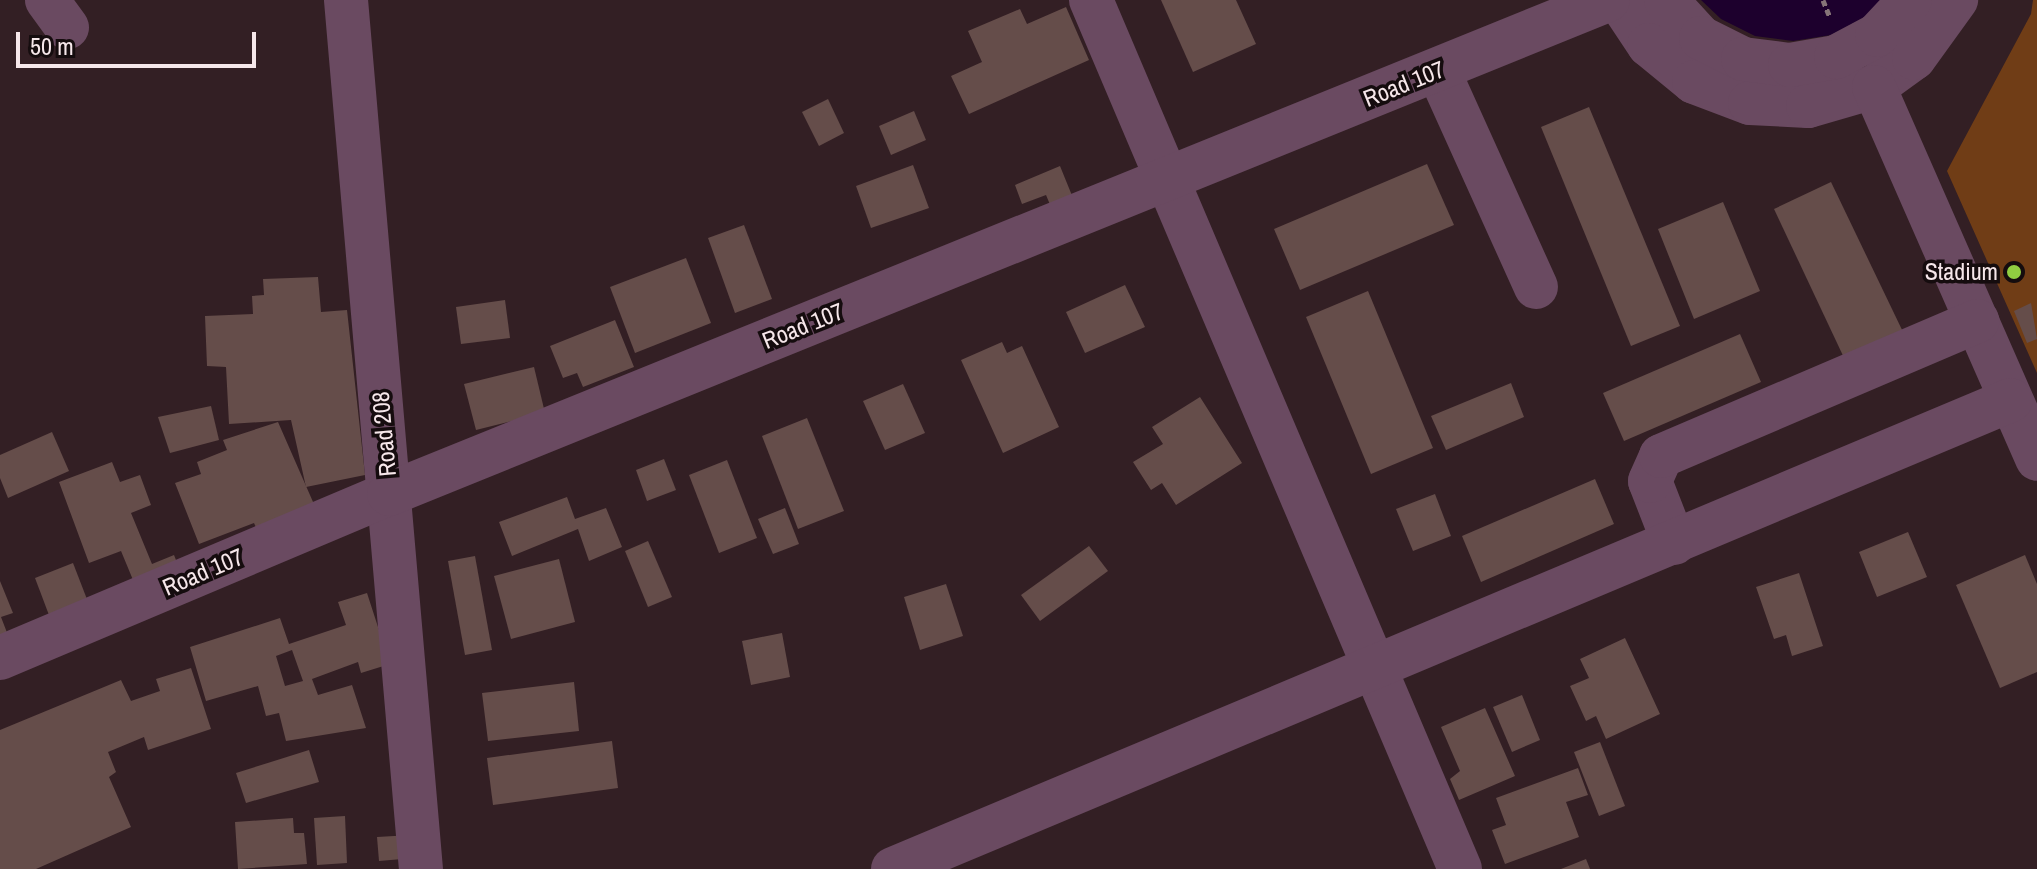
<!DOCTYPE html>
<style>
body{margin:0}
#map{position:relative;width:2037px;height:869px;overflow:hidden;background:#331f24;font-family:"Archivo Narrow",sans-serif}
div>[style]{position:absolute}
.green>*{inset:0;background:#703d16}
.water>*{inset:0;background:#1d002d}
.building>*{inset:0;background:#654d4a}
.path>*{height:5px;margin-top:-2.5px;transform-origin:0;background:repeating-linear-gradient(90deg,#867478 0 6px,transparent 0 10px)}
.minor>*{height:44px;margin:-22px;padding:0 22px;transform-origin:22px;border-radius:22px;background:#6a4a61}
.dots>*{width:22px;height:22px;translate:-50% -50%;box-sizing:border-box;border:4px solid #150c0e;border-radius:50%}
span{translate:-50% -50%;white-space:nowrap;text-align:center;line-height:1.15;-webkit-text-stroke:7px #150c0e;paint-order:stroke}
.street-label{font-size:24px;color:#f6e7ea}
.poi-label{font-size:24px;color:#f6e7ea}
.right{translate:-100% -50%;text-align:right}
.scale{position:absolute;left:16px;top:32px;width:240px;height:36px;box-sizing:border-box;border:4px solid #f6e7ea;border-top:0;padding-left:10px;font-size:24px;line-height:28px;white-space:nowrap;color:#f6e7ea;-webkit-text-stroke:6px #150c0e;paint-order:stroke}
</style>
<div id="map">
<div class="green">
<i style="clip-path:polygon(2033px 0,2037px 0,2037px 373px,1947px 171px,2031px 14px)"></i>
</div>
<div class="water">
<i style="clip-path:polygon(1701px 0,1881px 0,1865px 17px,1831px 35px,1793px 41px,1755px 36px,1721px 19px)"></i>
</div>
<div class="building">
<i style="clip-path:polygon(1161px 0,1236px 0,1256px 44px,1193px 72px)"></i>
<i style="clip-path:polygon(1066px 7px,1089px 60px,969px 114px,951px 76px,982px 62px,968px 31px,1020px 9px,1027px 24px)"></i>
<i style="clip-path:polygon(828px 99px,844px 133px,819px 146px,802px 112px)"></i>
<i style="clip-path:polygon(1589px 107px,1680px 326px,1631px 346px,1541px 127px)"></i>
<i style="clip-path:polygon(914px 111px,926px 140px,891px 155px,879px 126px)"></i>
<i style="clip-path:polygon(1427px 164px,1454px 225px,1300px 290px,1274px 229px)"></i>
<i style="clip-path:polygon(913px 165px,929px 208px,871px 228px,856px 186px)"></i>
<i style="clip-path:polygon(1060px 166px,1073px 198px,1051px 207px,1046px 195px,1022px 204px,1015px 185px)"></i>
<i style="clip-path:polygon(1831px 182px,1904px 334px,1846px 362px,1774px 209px)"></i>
<i style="clip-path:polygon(1723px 202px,1760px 291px,1694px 319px,1658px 229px)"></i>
<i style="clip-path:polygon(744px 225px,772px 299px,735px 313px,708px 238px)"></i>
<i style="clip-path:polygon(686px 258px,711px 323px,635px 353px,610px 287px)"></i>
<i style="clip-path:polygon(318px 277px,321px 312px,347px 310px,365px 475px,306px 487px,291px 420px,229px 424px,226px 367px,207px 366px,205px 316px,253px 314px,252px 296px,264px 295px,263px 279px)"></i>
<i style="clip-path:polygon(1125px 285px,1145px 327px,1085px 353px,1066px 312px)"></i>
<i style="clip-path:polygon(1368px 291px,1433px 448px,1371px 474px,1306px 317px)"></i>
<i style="clip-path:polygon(505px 300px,510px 338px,461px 344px,456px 307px)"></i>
<i style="clip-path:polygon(2031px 303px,2037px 339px,2027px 343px,2014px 311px)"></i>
<i style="clip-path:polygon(615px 320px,634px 367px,583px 387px,577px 373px,563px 378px,550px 346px)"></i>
<i style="clip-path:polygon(1740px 334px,1761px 382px,1624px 441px,1603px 393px)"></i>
<i style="clip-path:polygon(1002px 342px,1007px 353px,1022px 346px,1059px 427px,1003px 453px,961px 360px)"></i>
<i style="clip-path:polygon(534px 367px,545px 413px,476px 430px,464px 384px)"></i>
<i style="clip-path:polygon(1511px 383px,1524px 417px,1446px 450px,1431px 416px)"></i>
<i style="clip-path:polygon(903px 384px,925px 433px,885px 450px,863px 401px)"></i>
<i style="clip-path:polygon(1200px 397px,1242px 463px,1176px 505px,1162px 483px,1151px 490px,1133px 462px,1163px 444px,1152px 427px)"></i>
<i style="clip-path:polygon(211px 406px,219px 440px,170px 453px,158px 417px)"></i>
<i style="clip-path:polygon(807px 418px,844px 511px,798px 529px,762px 436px)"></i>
<i style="clip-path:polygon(278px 422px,317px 511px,259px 534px,254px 523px,199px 544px,175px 483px,201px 474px,197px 462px,227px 450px,223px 440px)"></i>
<i style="clip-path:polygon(52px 432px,69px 471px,8px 498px,0 478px,0 455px)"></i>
<i style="clip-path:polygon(664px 459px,676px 490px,647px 501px,636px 470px)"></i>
<i style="clip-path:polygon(727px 460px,757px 538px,719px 553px,689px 475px)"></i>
<i style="clip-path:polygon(112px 462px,120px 482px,140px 475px,151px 505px,131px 513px,152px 564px,174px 555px,182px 575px,138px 592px,121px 551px,89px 563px,59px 482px)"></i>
<i style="clip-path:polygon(1595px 479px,1614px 524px,1481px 582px,1462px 536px)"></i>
<i style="clip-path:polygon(1435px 494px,1451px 536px,1413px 551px,1396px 509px)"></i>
<i style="clip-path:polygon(567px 497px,575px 519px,606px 508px,622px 547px,589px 561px,578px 529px,512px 556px,499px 522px)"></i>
<i style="clip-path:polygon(785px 508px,799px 544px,773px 554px,758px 519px)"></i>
<i style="clip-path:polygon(1908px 532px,1927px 577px,1877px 597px,1859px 552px)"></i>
<i style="clip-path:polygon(648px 541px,672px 597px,648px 607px,625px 551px)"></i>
<i style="clip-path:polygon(1089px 546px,1108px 571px,1040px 621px,1021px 595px)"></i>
<i style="clip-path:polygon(2025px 555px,2037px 584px,2037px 672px,2000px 688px,1956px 585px)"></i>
<i style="clip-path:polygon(475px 556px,492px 650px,465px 655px,448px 561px)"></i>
<i style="clip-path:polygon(559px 559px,575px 622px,511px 639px,494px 576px)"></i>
<i style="clip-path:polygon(73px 563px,90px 607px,52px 623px,35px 578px)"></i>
<i style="clip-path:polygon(1799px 573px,1823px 646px,1792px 656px,1786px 635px,1774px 639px,1756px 587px)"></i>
<i style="clip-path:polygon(0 581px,13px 613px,1px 617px,11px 643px,0 648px)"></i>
<i style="clip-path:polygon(946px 584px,963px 636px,920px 650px,904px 597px)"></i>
<i style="clip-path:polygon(evenodd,367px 593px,390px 664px,361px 673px,358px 662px,312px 679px,318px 695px,352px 685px,366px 728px,286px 741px,279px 713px,266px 716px,258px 686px,206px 701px,190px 647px,280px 618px,289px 644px,346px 625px,338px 602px,367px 593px,292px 650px,303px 681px,285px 686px,276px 656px,292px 650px)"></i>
<i style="clip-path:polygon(782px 633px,790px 677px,751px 685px,742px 641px)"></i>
<i style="clip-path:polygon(1625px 638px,1660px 714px,1606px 739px,1596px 716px,1586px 721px,1570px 686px,1589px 678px,1580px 659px)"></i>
<i style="clip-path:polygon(191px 668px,211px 729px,148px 750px,144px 737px,108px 752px,116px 772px,109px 777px,131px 827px,36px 869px,0 869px,0 730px,121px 680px,131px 701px,160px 691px,156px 679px)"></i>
<i style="clip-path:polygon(574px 682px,579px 731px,488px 741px,482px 693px)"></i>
<i style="clip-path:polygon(1522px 695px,1540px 740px,1512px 752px,1493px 707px)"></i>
<i style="clip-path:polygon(1485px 708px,1515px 776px,1459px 800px,1450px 779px,1460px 771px,1441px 727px)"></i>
<i style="clip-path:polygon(612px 741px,618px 788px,493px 805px,487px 758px)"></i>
<i style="clip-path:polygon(1600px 742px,1625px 806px,1599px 816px,1574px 752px)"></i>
<i style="clip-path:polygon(309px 750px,319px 782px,246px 803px,236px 773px)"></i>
<i style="clip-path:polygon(1578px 768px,1588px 795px,1566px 802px,1579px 837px,1505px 864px,1492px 830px,1506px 825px,1496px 798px)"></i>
<i style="clip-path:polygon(345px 816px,347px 863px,317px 865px,314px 818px)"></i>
<i style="clip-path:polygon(293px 818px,294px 833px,304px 833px,307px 864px,238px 869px,235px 822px)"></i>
<i style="clip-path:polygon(411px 835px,414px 858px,379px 861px,377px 837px)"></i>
<i style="clip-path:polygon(1586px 859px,1590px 869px,1561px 869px)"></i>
</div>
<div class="path">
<i style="left:1823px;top:0;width:18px;rotate:68deg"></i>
</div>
<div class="minor">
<i style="left:47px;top:0;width:34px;rotate:54deg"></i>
<i style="left:346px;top:0;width:872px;rotate:85.07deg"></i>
<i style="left:1091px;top:0;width:944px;rotate:66.99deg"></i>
<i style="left:1619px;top:0;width:54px;rotate:56.3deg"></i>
<i style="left:1649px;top:45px;width:58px;rotate:39.4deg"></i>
<i style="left:1694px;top:82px;width:60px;rotate:20.6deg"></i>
<i style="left:1750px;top:103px;width:58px;rotate:3deg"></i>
<i style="left:1808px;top:106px;width:69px;rotate:-16.1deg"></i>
<i style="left:1874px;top:87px;width:49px;rotate:-35.9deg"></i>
<i style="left:1914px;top:58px;width:72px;rotate:-54.1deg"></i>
<i style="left:1666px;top:0;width:52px;rotate:47.4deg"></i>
<i style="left:1701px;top:38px;width:47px;rotate:26.6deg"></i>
<i style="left:1743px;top:59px;width:47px;rotate:7.3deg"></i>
<i style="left:1790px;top:65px;width:47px;rotate:-9.9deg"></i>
<i style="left:1836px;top:57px;width:47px;rotate:-28.2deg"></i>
<i style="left:1877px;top:35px;width:48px;rotate:-46.7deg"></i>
<i style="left:1438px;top:70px;width:238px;rotate:65.7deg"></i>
<i style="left:1874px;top:87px;width:406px;rotate:66.3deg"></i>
<i style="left:1674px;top:543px;width:66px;rotate:-111.2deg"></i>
<i style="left:1650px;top:481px;width:27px;rotate:-66deg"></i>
<i style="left:1661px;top:456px;width:344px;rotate:-23.1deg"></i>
<i style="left:0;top:658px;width:422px;rotate:-22.9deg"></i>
<i style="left:389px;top:494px;width:1315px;rotate:-22.06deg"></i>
<i style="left:893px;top:869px;width:1212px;rotate:-22.76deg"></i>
</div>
<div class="dots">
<i style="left:2014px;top:272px;background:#90cd41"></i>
</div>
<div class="street-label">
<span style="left:1404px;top:84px;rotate:-22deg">Road 107</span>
<span style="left:803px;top:326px;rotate:-22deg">Road 107</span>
<span style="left:384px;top:434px;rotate:-95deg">Road 208</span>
<span style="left:203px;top:572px;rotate:-23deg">Road 107</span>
</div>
<div class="poi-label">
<span class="right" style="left:1998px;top:272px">Stadium</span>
</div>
<div class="scale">50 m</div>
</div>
